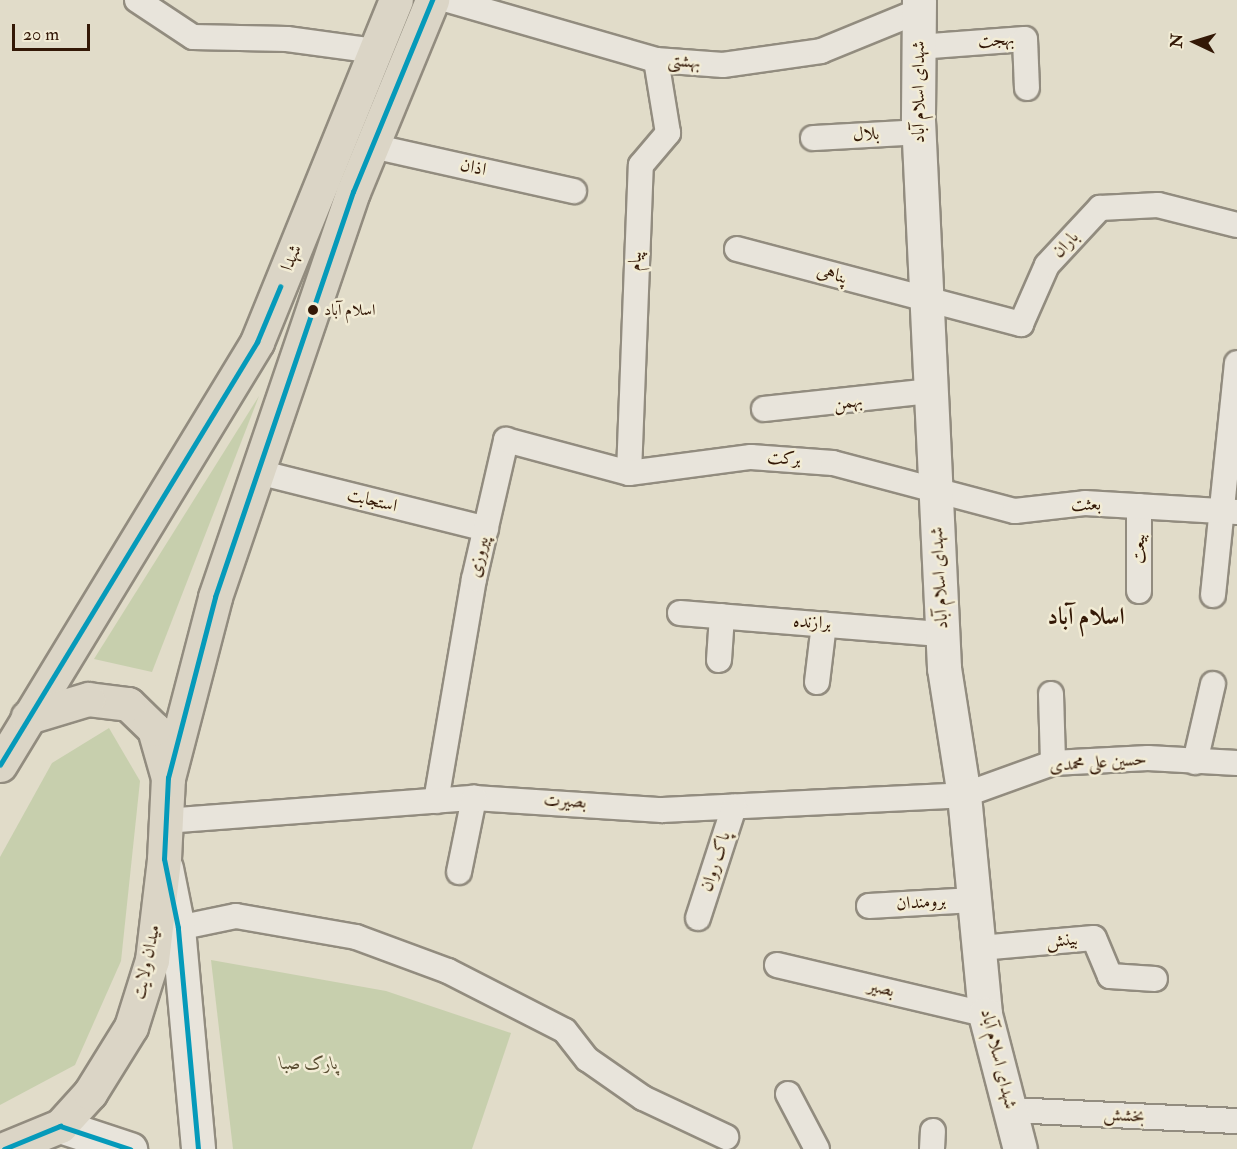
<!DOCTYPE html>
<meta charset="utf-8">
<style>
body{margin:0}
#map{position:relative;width:1237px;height:1149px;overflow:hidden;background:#e1dcc9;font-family:"IM FELL Double Pica",Amiri,serif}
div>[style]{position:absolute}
.green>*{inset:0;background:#c7cfad}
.roads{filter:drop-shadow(2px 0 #928c7f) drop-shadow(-2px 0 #928c7f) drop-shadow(0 2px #928c7f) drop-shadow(0 -2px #928c7f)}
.street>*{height:24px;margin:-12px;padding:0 12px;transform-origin:12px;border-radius:12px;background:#e8e4db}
.secondary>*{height:33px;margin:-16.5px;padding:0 16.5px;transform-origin:16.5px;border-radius:16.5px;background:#e8e4db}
.primary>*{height:33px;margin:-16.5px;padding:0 16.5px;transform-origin:16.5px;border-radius:16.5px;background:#dbd5c6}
.bus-1>*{height:4.5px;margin:-2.25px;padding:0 2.25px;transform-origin:2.25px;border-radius:2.25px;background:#059aba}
.dots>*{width:16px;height:16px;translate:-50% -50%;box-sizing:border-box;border:3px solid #f2ecd5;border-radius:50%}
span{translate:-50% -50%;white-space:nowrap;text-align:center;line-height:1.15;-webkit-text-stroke:5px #f2ecd5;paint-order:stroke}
.bus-label{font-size:16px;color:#331806}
.left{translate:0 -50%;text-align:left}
.street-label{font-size:18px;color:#331806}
.park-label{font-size:18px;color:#594c31;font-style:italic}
.district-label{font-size:24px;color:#331806;font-weight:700}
.north{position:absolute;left:1165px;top:12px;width:60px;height:60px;-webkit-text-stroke:4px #f2ecd5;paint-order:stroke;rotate:274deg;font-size:16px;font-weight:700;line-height:24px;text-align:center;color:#331806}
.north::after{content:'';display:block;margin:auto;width:21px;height:27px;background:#331806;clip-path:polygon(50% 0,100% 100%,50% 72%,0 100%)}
.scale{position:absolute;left:12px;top:24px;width:78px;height:27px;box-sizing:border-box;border:3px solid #331806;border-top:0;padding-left:8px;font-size:18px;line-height:21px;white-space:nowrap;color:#331806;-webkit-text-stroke:4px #f2ecd5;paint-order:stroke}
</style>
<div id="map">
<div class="green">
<i style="clip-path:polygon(259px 396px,152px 672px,94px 659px)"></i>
<i style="clip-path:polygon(109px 728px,140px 781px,121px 961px,75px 1065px,0 1105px,0 857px,52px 763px)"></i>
<i style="clip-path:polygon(211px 960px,386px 991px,511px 1033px,472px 1149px,233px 1149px)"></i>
</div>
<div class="roads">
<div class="street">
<i style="left:137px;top:0;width:67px;rotate:33.5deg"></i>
<i style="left:193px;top:37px;width:94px;rotate:1.2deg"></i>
<i style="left:287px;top:39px;width:90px;rotate:7.7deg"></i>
<i style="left:448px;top:0;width:216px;rotate:16.1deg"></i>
<i style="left:656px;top:60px;width:67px;rotate:4.3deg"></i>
<i style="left:723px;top:65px;width:99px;rotate:-8.1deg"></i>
<i style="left:821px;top:51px;width:106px;rotate:-22.2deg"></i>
<i style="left:918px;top:47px;width:107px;rotate:-4.3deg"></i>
<i style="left:1025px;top:39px;width:49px;rotate:87.7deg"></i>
<i style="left:813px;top:138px;width:106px;rotate:-3.2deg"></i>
<i style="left:372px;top:146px;width:207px;rotate:12.6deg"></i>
<i style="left:737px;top:249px;width:294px;rotate:14.8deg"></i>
<i style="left:1021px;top:324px;width:64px;rotate:-66.2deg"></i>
<i style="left:1047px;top:265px;width:78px;rotate:-47.1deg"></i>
<i style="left:1100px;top:208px;width:58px;rotate:-3deg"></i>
<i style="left:1158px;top:205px;width:81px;rotate:14.2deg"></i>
<i style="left:764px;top:409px;width:168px;rotate:-6.2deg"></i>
<i style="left:258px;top:472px;width:235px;rotate:14deg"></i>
<i style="left:629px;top:473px;width:308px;rotate:-87.8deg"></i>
<i style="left:641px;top:165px;width:42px;rotate:-49.8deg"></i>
<i style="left:668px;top:133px;width:74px;rotate:-99.3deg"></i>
<i style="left:1139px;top:591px;width:85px;rotate:-90deg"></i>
<i style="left:1213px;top:595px;width:233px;rotate:-84.1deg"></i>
<i style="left:680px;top:613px;width:264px;rotate:4.6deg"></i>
<i style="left:719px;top:660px;width:44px;rotate:-86.1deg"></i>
<i style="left:817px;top:682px;width:58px;rotate:-83.1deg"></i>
<i style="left:1051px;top:694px;width:69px;rotate:88.3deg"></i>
<i style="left:1195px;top:762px;width:80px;rotate:-77deg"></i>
<i style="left:436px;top:801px;width:225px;rotate:-80.3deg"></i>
<i style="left:474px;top:579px;width:143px;rotate:-77deg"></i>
<i style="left:506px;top:440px;width:127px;rotate:15deg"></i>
<i style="left:629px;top:473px;width:123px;rotate:-7.5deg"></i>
<i style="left:751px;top:457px;width:82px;rotate:4.2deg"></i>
<i style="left:833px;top:463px;width:188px;rotate:14.8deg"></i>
<i style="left:1015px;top:511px;width:70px;rotate:-6.5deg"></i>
<i style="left:1085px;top:503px;width:152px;rotate:3.4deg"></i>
<i style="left:165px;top:821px;width:310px;rotate:-4.3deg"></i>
<i style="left:474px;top:798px;width:188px;rotate:3.7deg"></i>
<i style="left:662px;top:810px;width:302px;rotate:-2.8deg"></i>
<i style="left:964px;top:795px;width:95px;rotate:-19.8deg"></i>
<i style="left:1053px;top:763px;width:95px;rotate:-3deg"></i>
<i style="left:1148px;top:758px;width:89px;rotate:3.2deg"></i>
<i style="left:459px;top:872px;width:76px;rotate:-78.5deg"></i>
<i style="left:869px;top:906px;width:105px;rotate:-3.3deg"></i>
<i style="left:698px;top:918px;width:117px;rotate:-72deg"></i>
<i style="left:178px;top:928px;width:59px;rotate:-11.7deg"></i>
<i style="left:236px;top:916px;width:122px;rotate:9.9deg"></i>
<i style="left:356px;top:937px;width:98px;rotate:20.3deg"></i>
<i style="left:448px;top:971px;width:131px;rotate:27.1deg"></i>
<i style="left:565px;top:1031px;width:36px;rotate:52deg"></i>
<i style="left:587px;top:1059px;width:68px;rotate:34.9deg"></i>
<i style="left:643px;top:1098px;width:92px;rotate:25.2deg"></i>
<i style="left:980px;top:948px;width:114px;rotate:-5deg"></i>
<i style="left:1094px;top:938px;width:41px;rotate:67.2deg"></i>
<i style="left:1110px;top:976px;width:45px;rotate:3.8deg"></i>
<i style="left:777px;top:965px;width:214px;rotate:13.3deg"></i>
<i style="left:788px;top:1094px;width:62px;rotate:62.2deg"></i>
<i style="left:1011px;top:1110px;width:226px;rotate:2.8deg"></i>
<i style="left:932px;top:1149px;width:18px;rotate:-87deg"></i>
</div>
<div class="secondary">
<i style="left:919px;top:0;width:120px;rotate:90.5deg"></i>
<i style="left:918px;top:120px;width:549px;rotate:87.28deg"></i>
<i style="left:944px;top:668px;width:129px;rotate:81.1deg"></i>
<i style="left:964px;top:795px;width:220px;rotate:84.5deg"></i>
<i style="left:985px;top:1014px;width:139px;rotate:75.5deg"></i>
<i style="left:166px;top:868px;width:61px;rotate:78.7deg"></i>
<i style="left:178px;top:928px;width:222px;rotate:84.8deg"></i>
<i style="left:60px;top:1126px;width:74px;rotate:18.2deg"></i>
</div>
<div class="primary">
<i style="left:0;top:765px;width:495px;rotate:-58.7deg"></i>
<i style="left:257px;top:342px;width:369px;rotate:-67.9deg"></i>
<i style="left:168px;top:778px;width:187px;rotate:-75.4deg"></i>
<i style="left:215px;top:597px;width:428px;rotate:-71.2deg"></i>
<i style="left:353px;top:192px;width:208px;rotate:-67.6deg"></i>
<i style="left:4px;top:1149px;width:61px;rotate:-22.3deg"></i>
<i style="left:60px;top:1126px;width:45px;rotate:-47.7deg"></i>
<i style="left:90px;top:1093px;width:78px;rotate:-58.2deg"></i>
<i style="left:131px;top:1027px;width:70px;rotate:-72.6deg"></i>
<i style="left:152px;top:960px;width:102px;rotate:-83.2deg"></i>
<i style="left:164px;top:859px;width:81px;rotate:-87.2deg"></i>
<i style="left:168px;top:778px;width:51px;rotate:-105.9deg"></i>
<i style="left:154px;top:729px;width:36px;rotate:-136deg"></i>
<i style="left:128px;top:704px;width:40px;rotate:-172.9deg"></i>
<i style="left:88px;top:699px;width:63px;rotate:163.3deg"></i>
</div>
</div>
<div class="bus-1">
<i style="left:0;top:765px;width:495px;rotate:-58.7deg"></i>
<i style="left:257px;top:342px;width:60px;rotate:-67.3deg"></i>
<i style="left:4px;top:1149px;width:61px;rotate:-22.3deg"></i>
<i style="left:60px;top:1126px;width:74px;rotate:18.2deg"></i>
<i style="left:198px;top:1149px;width:222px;rotate:-95.2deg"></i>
<i style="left:178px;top:928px;width:70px;rotate:-101.5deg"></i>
<i style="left:164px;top:859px;width:81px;rotate:-87.2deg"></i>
<i style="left:168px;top:778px;width:187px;rotate:-75.4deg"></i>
<i style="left:215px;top:597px;width:428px;rotate:-71.2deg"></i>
<i style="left:353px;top:192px;width:208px;rotate:-67.6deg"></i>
</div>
<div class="dots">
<i style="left:313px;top:310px;background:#331806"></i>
</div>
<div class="bus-label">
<span class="left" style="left:324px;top:310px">اسلام آباد</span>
</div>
<div class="street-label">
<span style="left:996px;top:41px;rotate:-5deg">بهجت</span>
<span style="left:684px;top:62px;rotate:4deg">بهشتی</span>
<span style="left:919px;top:92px;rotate:-90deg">شهدای اسلام آباد</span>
<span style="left:866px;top:135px;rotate:-3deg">بلال</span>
<span style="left:473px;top:168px;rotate:13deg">اذان</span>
<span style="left:1066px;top:245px;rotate:-47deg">باران</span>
<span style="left:292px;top:258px;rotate:-67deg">شهدا</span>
<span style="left:636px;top:261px;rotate:-88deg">پیام</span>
<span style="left:832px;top:275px;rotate:15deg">پناهی</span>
<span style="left:848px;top:403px;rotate:-8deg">بهمن</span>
<span style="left:784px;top:459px;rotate:4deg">برکت</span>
<span style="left:372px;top:501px;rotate:14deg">استجابت</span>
<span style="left:1086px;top:505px;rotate:-1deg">بعثت</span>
<span style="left:1139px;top:549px;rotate:-90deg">بیعت</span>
<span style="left:479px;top:557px;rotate:-77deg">پیروزی</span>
<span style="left:940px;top:578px;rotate:-93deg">شهدای اسلام آباد</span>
<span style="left:812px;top:623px;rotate:4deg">برازنده</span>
<span style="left:1098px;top:763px;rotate:-4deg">حسین علی محمدی</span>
<span style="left:565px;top:802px;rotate:3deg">بصیرت</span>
<span style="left:716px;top:862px;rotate:-72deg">پاک روان</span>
<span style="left:921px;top:903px;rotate:-4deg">برومندان</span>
<span style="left:1062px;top:941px;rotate:-5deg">بینش</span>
<span style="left:147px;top:962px;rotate:-78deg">میدان ولایت</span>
<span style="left:881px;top:989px;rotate:13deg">بصیر</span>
<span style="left:998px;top:1059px;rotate:76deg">شهدای اسلام آباد</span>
<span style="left:1124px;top:1116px;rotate:3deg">بخشش</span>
</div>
<div class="park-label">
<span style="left:309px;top:1064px">پارک صبا</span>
</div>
<div class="district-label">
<span style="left:1086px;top:617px">اسلام آباد</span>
</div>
<div class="north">N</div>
<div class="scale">20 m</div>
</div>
